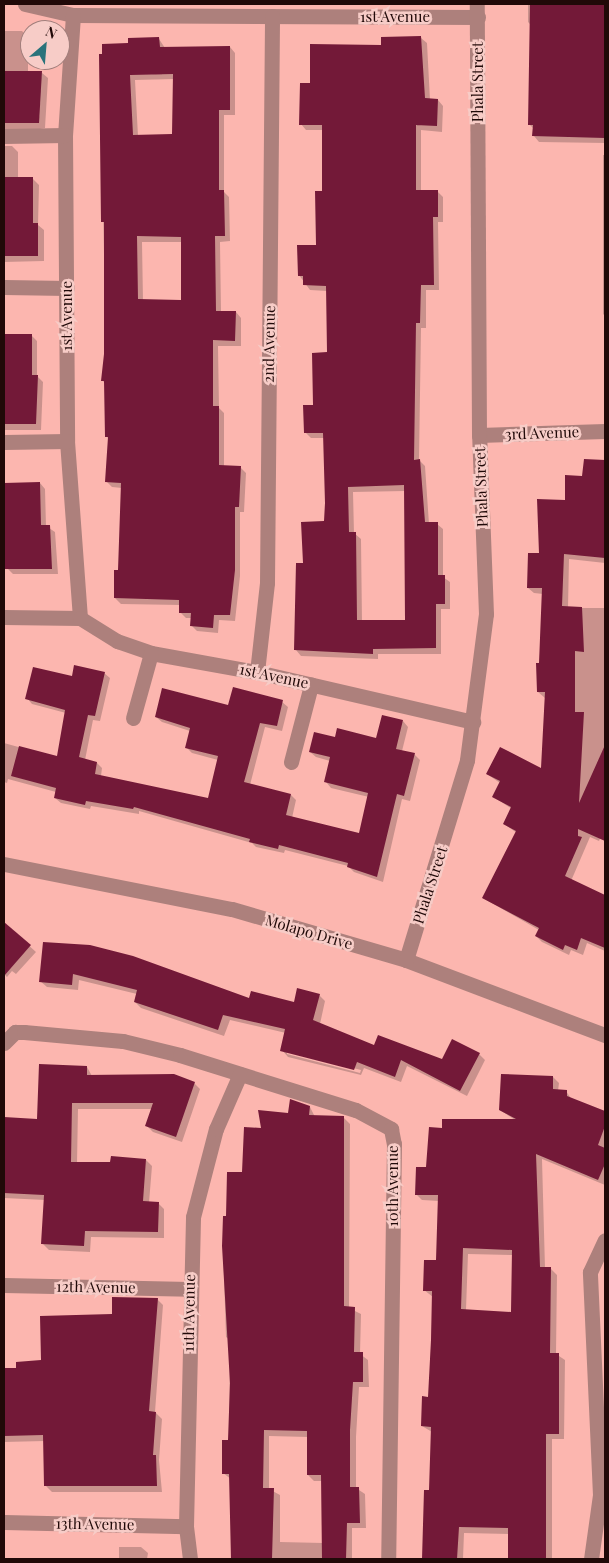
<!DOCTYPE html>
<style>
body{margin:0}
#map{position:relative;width:609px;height:1563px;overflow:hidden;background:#fcb6af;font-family:"Playfair Display",serif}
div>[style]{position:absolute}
.shadow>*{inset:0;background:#0003}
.building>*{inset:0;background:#731938}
.minor>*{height:15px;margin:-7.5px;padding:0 7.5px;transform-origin:7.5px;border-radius:7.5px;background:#ad807c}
span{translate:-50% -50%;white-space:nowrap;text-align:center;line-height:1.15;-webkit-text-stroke:5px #f7ccc7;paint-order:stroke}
.street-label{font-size:15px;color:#200908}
.frame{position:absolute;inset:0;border:5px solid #200908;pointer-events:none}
.north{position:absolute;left:20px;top:20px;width:50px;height:50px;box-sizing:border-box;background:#f7ccc7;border:1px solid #a17e7b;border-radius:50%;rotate:27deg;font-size:14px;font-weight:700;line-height:20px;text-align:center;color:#200908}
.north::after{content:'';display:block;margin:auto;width:18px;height:22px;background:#2a737b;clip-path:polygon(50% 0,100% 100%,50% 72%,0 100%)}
</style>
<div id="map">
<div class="shadow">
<i style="clip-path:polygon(528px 4px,605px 4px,605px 143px,539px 142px,534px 136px,534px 129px,529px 124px,531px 25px,528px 22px)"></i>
<i style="clip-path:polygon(4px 31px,22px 31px,28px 37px,28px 73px,42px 73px,48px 78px,45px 128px,4px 136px)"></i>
<i style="clip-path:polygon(evenodd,421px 38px,427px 43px,430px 100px,438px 100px,443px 106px,442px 132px,421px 130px,421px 191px,437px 191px,443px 197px,443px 222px,438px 222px,439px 290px,426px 290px,426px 328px,421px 328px,419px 460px,425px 466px,429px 524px,437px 524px,443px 529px,443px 577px,450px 582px,450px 609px,441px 609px,441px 654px,378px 654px,378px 659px,301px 656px,296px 650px,304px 564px,325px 522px,326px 503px,324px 438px,311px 438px,305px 432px,328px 354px,327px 291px,310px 290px,299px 275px,317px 246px,323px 192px,323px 130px,306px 130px,301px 124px,312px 84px,382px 46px,421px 38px,405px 491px,406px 621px,362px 622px,361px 539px,354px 533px,353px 492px,405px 491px)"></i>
<i style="clip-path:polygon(evenodd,159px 39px,165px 48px,230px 47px,235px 53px,235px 115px,224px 115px,224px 192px,229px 197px,230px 241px,220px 242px,221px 312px,236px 312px,241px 318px,241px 346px,218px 346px,219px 408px,224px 413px,224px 466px,240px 467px,246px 473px,244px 512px,240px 512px,240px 576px,235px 621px,219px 620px,218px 633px,197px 631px,192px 626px,192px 618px,186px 618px,180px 612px,180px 605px,121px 604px,115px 598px,119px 572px,122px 488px,112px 487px,106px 481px,109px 439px,106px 436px,105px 383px,102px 380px,106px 354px,100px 56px,129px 45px,159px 39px,174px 79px,173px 135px,138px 136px,135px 80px,174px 79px,159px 39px,142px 242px,182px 242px,182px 301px,143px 301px,142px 242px)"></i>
<i style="clip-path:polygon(4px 146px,12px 146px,18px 152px,18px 179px,33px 179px,39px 185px,38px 225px,44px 230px,44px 261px,4px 262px)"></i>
<i style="clip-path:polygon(603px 155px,605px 155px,605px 316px,603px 314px)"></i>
<i style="clip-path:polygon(4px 335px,31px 335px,37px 341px,37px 376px,43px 382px,41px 430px,4px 430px)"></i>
<i style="clip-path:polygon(604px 461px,605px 563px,569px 559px,568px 608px,605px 608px,605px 826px,599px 841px,590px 837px,571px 881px,605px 904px,605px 951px,587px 943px,583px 955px,571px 950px,569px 955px,542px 942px,536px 936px,539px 930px,483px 898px,517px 833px,504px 824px,512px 809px,494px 797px,500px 783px,487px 774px,542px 770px,545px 698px,538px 692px,543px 594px,534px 593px,528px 588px,566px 501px,583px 477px)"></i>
<i style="clip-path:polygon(40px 483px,45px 489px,46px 526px,55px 532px,58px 574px,13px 574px,7px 568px,7px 562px,4px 561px,4px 484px)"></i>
<i style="clip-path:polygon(104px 673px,110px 678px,100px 721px,93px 720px,85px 760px,97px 763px,102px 768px,101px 776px,209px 800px,218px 760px,192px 753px,186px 747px,190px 731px,162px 722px,156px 717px,282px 702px,288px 707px,282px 731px,265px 727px,250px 785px,291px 795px,296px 800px,292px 818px,360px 834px,369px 797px,331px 788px,326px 782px,330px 761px,316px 757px,310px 752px,336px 738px,377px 739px,403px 721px,408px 727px,402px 751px,414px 754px,420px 760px,410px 801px,402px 799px,383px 882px,354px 872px,348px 866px,285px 850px,284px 853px,256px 847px,252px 843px,139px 811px,139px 814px,91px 806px,90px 809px,61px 803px,55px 798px,56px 792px,8px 779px,7px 783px,4px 782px,4px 743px,58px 758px,66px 713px,32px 704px,27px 698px,73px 678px)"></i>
<i style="clip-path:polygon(4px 923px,36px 952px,16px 974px,12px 971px,7px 977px,4px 974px)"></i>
<i style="clip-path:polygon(evenodd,44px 943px,250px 999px,295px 1004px,319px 995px,325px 1001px,320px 1024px,375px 1046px,442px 1061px,479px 1054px,485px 1060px,467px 1096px,407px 1066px,401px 1082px,364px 1068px,361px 1075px,288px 1057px,282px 1050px,286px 1033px,230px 1020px,224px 1036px,141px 1008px,135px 1002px,137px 994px,79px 980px,78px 990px,47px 987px,40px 981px,44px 943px,287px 1051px,361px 1070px,360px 1073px,287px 1054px,287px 1051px)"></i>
<i style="clip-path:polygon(87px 1067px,92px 1076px,194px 1083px,200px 1089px,182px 1142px,153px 1132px,147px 1126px,153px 1109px,78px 1109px,77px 1164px,146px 1160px,152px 1166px,149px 1203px,158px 1203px,164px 1209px,164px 1238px,91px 1237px,90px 1252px,49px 1250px,43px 1244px,45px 1200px,4px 1198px,4px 1118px,38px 1120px)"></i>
<i style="clip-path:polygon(evenodd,553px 1077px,559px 1083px,558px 1091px,566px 1091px,572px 1100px,605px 1113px,605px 1185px,542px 1159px,545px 1268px,551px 1269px,557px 1275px,556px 1354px,565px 1360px,564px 1439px,552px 1439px,552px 1559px,509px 1559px,509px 1534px,464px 1533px,463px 1559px,423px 1559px,425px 1491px,430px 1491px,432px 1432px,422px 1426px,429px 1398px,433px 1297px,424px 1290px,437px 1261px,439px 1201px,422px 1200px,416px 1194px,443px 1129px,515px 1120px,500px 1110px,553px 1077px,468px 1254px,513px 1255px,512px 1313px,466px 1310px,468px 1254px)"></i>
<i style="clip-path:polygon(evenodd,310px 1107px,315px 1117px,344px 1118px,350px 1124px,349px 1308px,361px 1314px,360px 1354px,368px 1360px,369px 1387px,359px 1387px,356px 1437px,356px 1488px,365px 1494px,366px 1528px,352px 1528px,352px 1559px,232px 1559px,231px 1479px,223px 1473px,229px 1441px,230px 1340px,226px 1337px,223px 1246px,228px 1217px,263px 1129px,289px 1114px,310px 1107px,269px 1436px,308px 1437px,308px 1475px,314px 1481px,322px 1481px,323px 1543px,280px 1542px,280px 1495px,269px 1489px,269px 1436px)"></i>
<i style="clip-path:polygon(157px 1299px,163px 1305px,155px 1412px,162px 1419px,159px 1460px,162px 1492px,52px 1492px,46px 1486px,45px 1441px,4px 1442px,4px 1369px,17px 1370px,42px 1361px,113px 1316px)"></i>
<i style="clip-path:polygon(119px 1547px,141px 1547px,148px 1553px,147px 1559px,119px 1559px)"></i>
</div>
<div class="building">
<i style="clip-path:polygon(530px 4px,605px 4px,605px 138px,532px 136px,533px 125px,528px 125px)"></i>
<i style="clip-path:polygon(evenodd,421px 36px,425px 98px,438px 99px,437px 126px,416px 125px,416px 190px,438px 190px,438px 217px,433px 217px,434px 285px,421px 285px,420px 323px,416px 323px,414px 460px,420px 459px,425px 522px,438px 522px,438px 575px,445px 575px,445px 604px,436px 604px,436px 648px,373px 649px,373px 654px,294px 650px,296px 563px,303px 563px,301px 522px,324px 521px,325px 503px,323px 433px,304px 433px,303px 405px,313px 405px,312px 353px,327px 352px,326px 286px,303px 285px,303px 276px,298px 276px,297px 245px,316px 245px,315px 191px,322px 191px,322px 125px,299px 125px,300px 83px,310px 83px,310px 44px,381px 45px,381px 37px,421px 36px,404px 485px,405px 620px,357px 620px,356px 532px,349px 532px,348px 487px,404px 485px)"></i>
<i style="clip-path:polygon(evenodd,159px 37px,160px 47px,230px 46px,230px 110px,219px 110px,219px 190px,224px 190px,225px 236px,215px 236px,216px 311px,236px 311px,235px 341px,213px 340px,213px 406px,219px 406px,219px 465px,241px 466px,239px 507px,235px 507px,235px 570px,230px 615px,214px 615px,213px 628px,190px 626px,191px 613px,179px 613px,179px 600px,114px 598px,114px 570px,118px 570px,121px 483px,105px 482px,108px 437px,105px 437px,104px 381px,101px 381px,104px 354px,104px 222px,101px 222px,99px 54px,102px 54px,102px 44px,128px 43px,128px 38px,159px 37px,173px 74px,172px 134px,133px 135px,130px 75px,173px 74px,159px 37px,137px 236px,181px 237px,181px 300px,138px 299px,137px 236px)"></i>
<i style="clip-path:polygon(4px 71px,42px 71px,39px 123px,4px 123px)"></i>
<i style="clip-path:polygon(4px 177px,33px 177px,33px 223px,38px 223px,38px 256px,4px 256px)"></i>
<i style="clip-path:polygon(4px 334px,32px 334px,32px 375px,38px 375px,36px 424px,4px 424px)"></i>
<i style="clip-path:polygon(584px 459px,605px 460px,605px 558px,564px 554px,562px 606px,582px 607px,584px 652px,575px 651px,575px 712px,584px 712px,579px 803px,605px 745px,605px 841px,578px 829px,578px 836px,582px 837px,565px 876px,605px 895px,605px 948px,581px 938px,577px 950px,565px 945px,563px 950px,535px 936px,539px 928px,482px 898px,516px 831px,503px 824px,511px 807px,492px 797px,500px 781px,486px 774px,500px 747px,541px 768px,545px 692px,537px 692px,536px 663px,539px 663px,542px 588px,527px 588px,528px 553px,539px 553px,537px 499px,565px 500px,565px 475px,582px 476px)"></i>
<i style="clip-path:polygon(40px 482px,41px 525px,50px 525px,52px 569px,5px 569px,4px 483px)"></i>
<i style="clip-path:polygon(74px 665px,105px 672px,95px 716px,88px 715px,79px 757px,97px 762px,95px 774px,208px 798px,218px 756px,185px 748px,190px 728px,155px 717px,162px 688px,228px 705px,233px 687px,283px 700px,277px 726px,260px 723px,244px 782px,291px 794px,286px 815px,359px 833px,368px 793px,324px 782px,330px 757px,309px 752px,314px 732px,335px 737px,337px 728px,376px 738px,382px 715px,403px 720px,396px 749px,415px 753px,404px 796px,397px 794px,377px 877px,347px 867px,348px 863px,279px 845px,278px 849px,249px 842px,250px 839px,134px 807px,133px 809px,86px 801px,85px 805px,54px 798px,56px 788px,11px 776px,19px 746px,57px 756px,65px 710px,25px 699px,33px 667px,72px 676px)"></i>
<i style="clip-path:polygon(4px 922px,31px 945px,4px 976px)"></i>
<i style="clip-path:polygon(43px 942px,90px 945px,133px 956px,249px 998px,251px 991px,294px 1002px,297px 988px,320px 994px,313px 1020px,374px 1045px,378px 1035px,442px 1059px,452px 1039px,480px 1053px,460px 1091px,401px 1060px,395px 1077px,357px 1062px,354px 1070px,280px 1051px,285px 1029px,223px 1015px,218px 1030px,134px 1002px,137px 990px,73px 974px,72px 985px,39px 982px)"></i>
<i style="clip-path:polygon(39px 1064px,87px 1066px,87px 1075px,174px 1074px,195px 1082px,176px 1137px,145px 1126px,153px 1103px,72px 1103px,71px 1162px,110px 1162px,111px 1156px,146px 1159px,143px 1201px,159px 1202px,158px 1232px,85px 1231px,84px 1246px,41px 1244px,44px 1195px,4px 1193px,4px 1117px,37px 1119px)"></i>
<i style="clip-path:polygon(evenodd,501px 1074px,553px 1076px,553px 1089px,567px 1090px,567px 1096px,605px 1111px,605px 1126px,598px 1145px,605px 1148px,605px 1164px,598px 1180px,536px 1154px,540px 1267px,551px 1267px,550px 1353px,559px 1353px,559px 1434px,546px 1434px,546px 1559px,508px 1559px,508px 1528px,459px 1527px,457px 1559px,422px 1559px,424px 1490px,429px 1490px,431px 1427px,421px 1426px,422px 1396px,428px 1397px,431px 1340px,432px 1291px,423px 1291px,424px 1260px,436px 1260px,438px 1195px,415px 1195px,416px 1167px,426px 1167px,429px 1127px,442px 1128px,442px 1119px,516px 1119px,499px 1110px,501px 1074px,463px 1248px,512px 1250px,511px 1312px,461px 1309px,463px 1248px)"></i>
<i style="clip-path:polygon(290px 1099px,310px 1106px,309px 1115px,344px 1116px,344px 1306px,355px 1307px,354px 1352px,363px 1352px,363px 1382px,353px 1382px,350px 1430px,350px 1487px,359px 1487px,360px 1523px,347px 1523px,346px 1559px,322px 1559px,321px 1475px,307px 1475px,307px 1431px,264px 1430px,263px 1488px,274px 1488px,272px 1559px,231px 1559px,229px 1474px,222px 1474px,222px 1440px,228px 1440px,230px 1383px,222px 1246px,223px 1216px,226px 1216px,227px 1172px,242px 1172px,244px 1127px,261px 1128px,258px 1110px,288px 1113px)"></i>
<i style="clip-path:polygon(112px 1297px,158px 1298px,149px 1411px,156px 1412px,153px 1455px,156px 1455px,157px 1486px,44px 1486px,43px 1435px,4px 1436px,4px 1368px,16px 1368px,16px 1362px,41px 1360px,40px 1316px,112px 1314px)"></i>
</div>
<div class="minor">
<i style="left:25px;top:4px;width:49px;rotate:12.9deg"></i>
<i style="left:73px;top:15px;width:405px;rotate:0.3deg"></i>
<i style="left:73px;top:15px;width:120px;rotate:93.8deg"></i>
<i style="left:65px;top:135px;width:306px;rotate:89.6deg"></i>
<i style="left:67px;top:441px;width:177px;rotate:85.8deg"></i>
<i style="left:4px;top:136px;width:61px;rotate:-0.9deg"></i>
<i style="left:4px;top:287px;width:63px;rotate:0.9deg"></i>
<i style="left:479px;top:435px;width:126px;rotate:-1.8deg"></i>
<i style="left:4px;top:442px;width:63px;rotate:-0.9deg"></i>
<i style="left:4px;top:617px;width:76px;rotate:0.8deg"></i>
<i style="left:80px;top:618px;width:44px;rotate:31.9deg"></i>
<i style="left:117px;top:641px;width:36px;rotate:19deg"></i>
<i style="left:151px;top:653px;width:108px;rotate:10.2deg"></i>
<i style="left:257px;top:672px;width:222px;rotate:13deg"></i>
<i style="left:257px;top:672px;width:90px;rotate:-83.6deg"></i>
<i style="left:267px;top:583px;width:567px;rotate:-89.49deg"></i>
<i style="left:133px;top:718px;width:67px;rotate:-74.5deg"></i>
<i style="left:291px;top:762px;width:80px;rotate:-75.4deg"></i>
<i style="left:4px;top:864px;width:232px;rotate:11.2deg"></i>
<i style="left:232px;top:909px;width:181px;rotate:16.3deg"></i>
<i style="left:406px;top:960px;width:213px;rotate:20.7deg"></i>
<i style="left:406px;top:960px;width:209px;rotate:-73deg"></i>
<i style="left:467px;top:760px;width:147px;rotate:-82.6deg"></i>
<i style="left:486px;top:614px;width:179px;rotate:-92.2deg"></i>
<i style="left:479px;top:435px;width:431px;rotate:-90.3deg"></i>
<i style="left:4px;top:1043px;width:16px;rotate:-45deg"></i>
<i style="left:15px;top:1032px;width:9px"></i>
<i style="left:24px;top:1032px;width:99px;rotate:5.2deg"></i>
<i style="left:123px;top:1041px;width:59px;rotate:13.8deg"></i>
<i style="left:180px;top:1055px;width:184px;rotate:17.4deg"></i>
<i style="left:356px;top:1110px;width:40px;rotate:28deg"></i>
<i style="left:391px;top:1129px;width:15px;rotate:79deg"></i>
<i style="left:394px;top:1144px;width:415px;rotate:90.8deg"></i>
<i style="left:4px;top:1285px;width:185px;rotate:1.2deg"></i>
<i style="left:4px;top:1522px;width:182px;rotate:1.3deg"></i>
<i style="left:190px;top:1559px;width:33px;rotate:-97deg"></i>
<i style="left:186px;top:1526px;width:309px;rotate:-88.7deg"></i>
<i style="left:193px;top:1217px;width:91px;rotate:-75.4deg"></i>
<i style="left:216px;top:1129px;width:60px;rotate:-66.4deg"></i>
<i style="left:591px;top:1559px;width:65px;rotate:-82deg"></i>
<i style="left:600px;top:1495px;width:223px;rotate:-92.6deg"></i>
<i style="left:590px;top:1272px;width:35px;rotate:-65deg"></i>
</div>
<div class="street-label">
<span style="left:395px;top:17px">1st Avenue</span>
<span style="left:478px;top:82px;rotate:-90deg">Phala Street</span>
<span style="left:67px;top:316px;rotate:-90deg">1st Avenue</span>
<span style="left:269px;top:344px;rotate:-89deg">2nd Avenue</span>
<span style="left:542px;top:433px;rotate:-2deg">3rd Avenue</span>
<span style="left:481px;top:487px;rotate:-92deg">Phala Street</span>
<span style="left:274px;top:676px;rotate:12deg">1st Avenue</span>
<span style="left:430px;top:885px;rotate:-72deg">Phala Street</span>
<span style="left:309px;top:932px;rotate:16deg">Molapo Drive</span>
<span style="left:393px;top:1186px;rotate:-90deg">10th Avenue</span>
<span style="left:96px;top:1287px;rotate:1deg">12th Avenue</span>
<span style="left:189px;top:1313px;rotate:-89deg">11th Avenue</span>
<span style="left:95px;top:1524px;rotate:1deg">13th Avenue</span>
</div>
<div class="frame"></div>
<div class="north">N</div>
</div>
